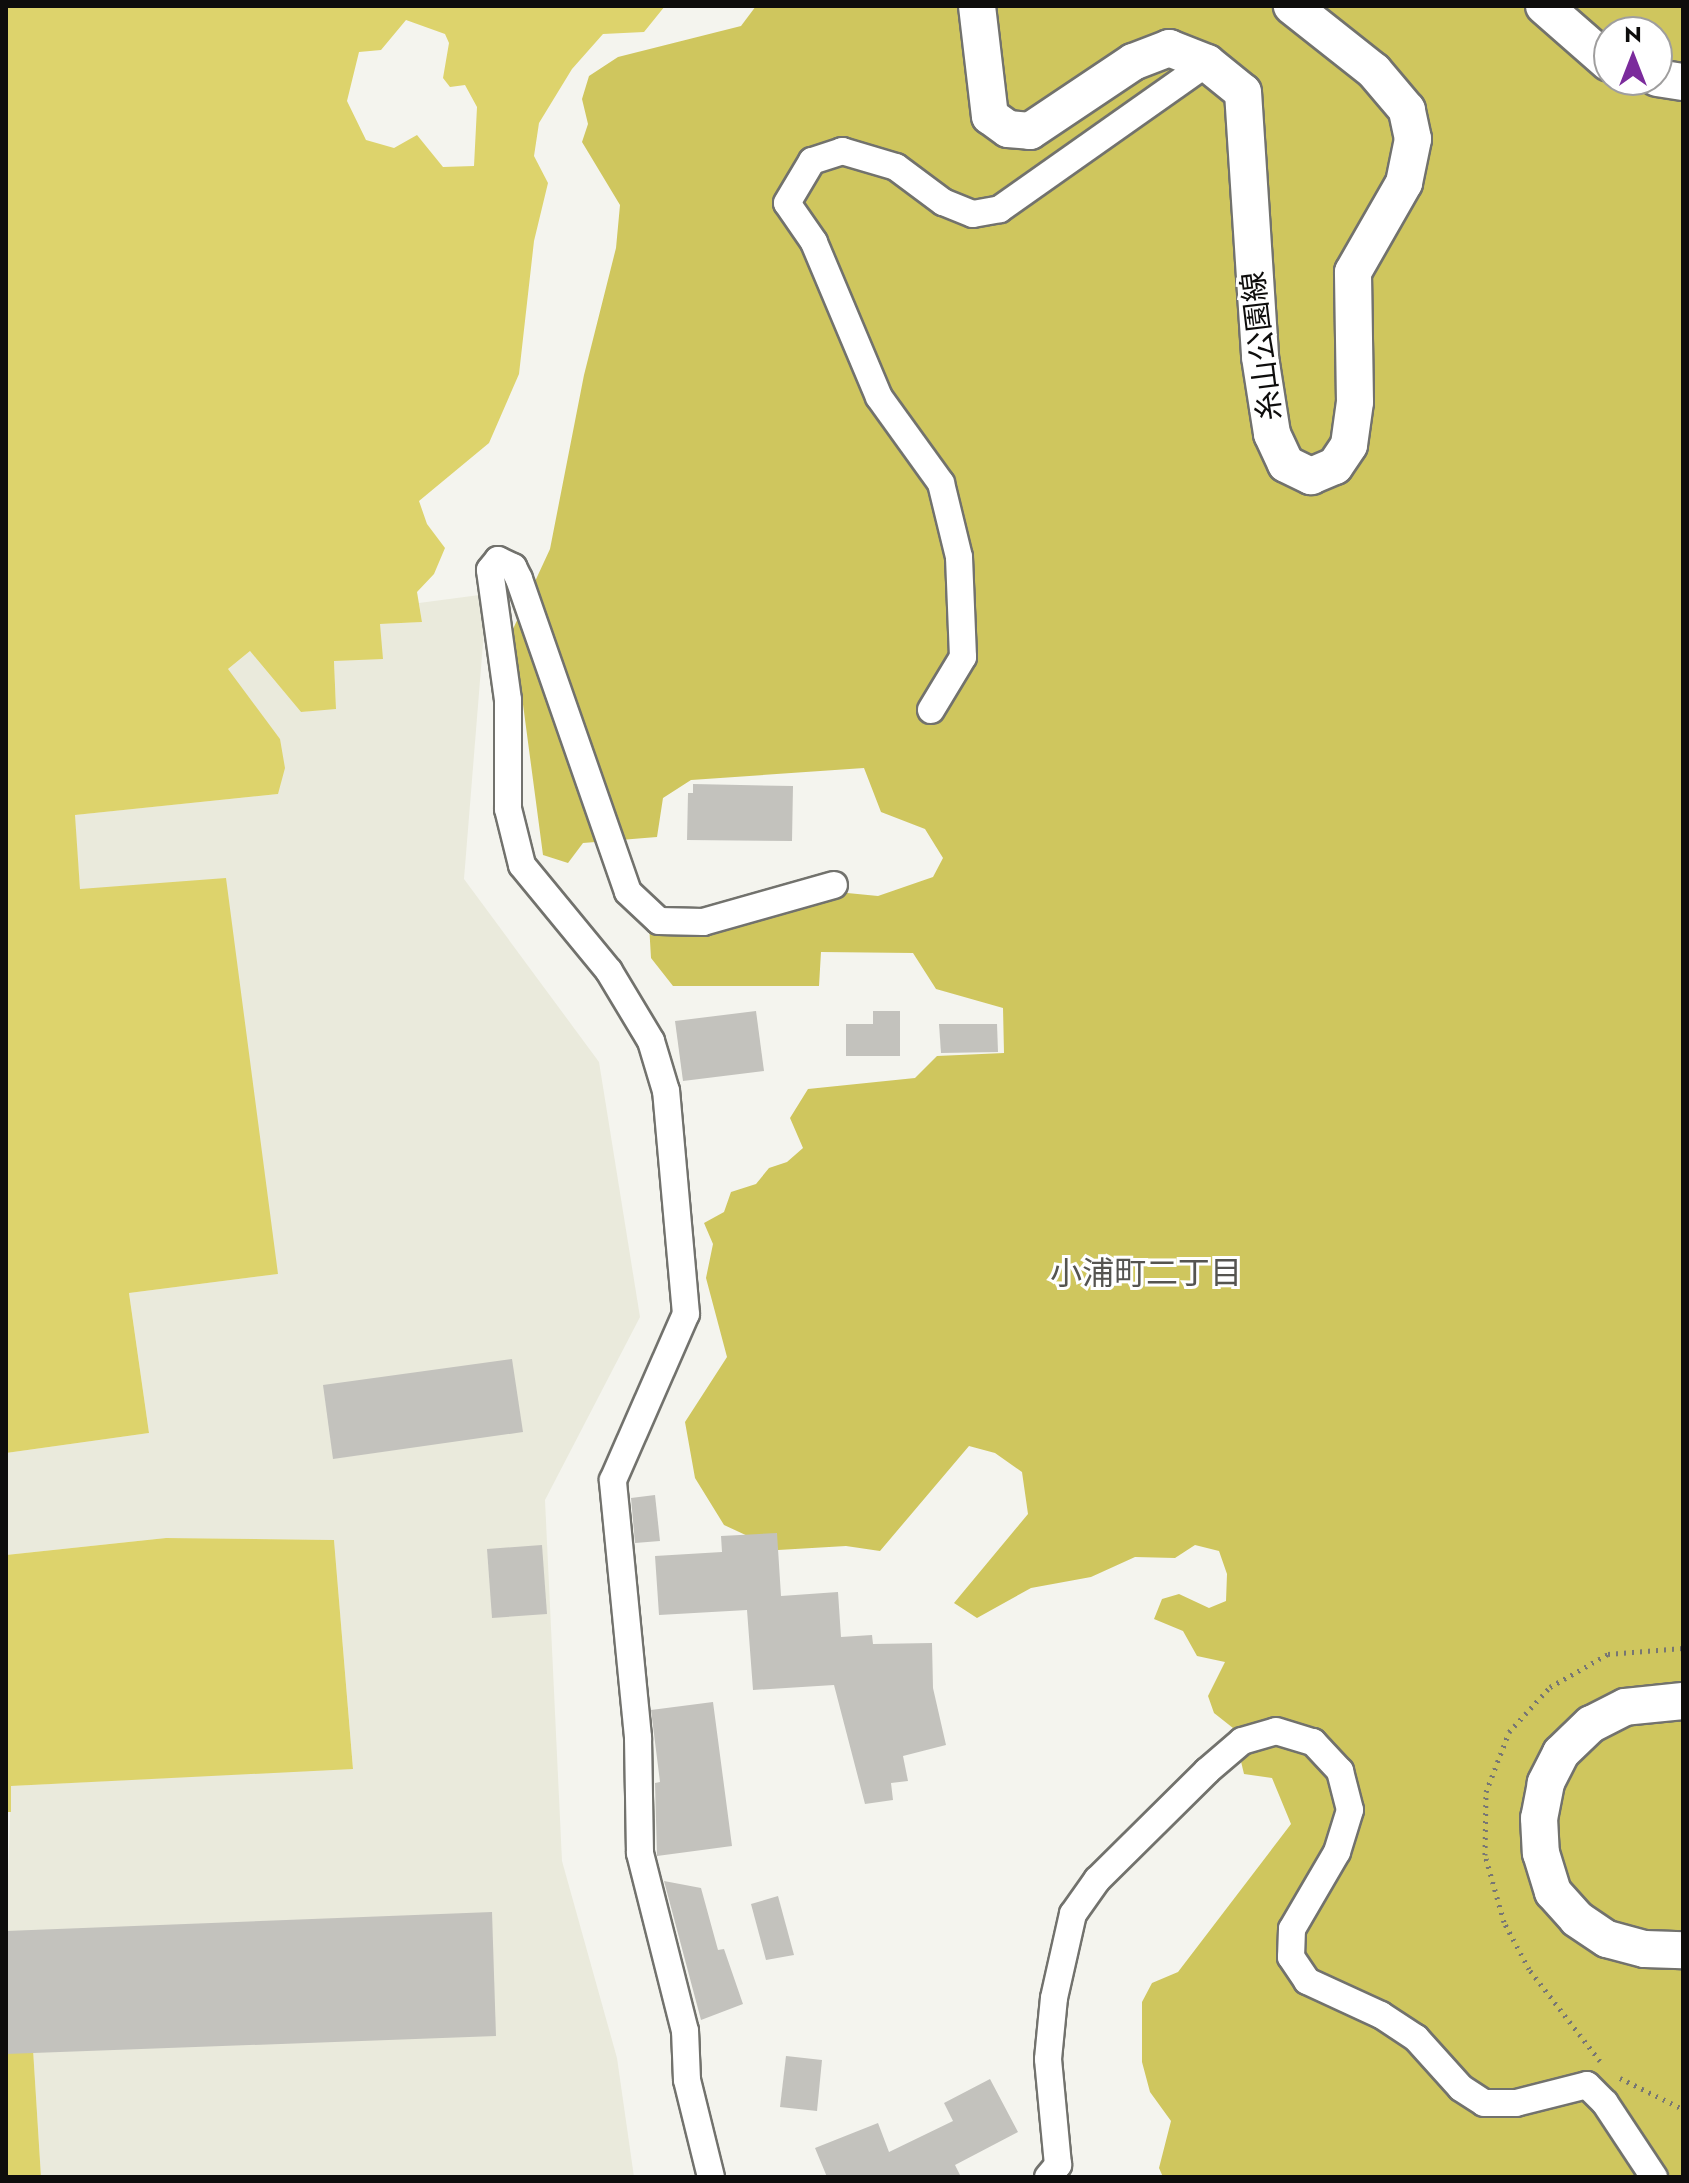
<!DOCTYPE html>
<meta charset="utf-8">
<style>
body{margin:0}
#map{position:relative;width:1689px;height:2183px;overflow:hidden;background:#f4f4ee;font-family:Jost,"Noto Sans JP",sans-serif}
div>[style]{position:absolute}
.built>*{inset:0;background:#eaeadc}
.forest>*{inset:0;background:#cfc65e}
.water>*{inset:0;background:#ddd36c}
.building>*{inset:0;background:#c3c2bd}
.path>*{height:5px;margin-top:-2.5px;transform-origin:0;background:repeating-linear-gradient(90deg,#777673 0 2px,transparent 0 8px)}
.roads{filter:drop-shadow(2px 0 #72726d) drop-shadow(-2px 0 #72726d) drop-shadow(0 2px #72726d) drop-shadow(0 -2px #72726d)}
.street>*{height:26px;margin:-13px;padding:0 13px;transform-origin:13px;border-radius:13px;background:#fff}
.secondary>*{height:36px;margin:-18px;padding:0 18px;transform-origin:18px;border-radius:18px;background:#fff}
span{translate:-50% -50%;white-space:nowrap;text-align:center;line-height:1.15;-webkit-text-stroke:6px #fff;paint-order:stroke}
.street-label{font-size:30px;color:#0e0d0c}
.neighbourhood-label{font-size:32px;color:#555450}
.frame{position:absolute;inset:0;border:8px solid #0e0d0c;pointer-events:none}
.north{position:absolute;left:1593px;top:16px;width:80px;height:80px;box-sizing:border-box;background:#fff;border:2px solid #9f9e9e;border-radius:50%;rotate:0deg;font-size:22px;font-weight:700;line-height:32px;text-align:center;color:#0e0d0c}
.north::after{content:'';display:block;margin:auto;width:28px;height:36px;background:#7b2b9c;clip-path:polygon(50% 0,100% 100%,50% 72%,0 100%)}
</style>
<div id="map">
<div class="built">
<i style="clip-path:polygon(487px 594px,464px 879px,599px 1062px,640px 1317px,545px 1500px,562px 1861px,617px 2058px,634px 2177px,41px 2177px,26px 1937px,6px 1938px,11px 1786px,353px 1768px,334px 1540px,166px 1538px,6px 1555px,6px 1453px,149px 1433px,129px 1293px,278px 1274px,80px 889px,74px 815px,278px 794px,280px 739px,227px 670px,250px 651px,301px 712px,336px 708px,334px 661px,380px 624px,422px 622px,419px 603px)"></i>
</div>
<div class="forest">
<i style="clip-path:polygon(evenodd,756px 6px,1683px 6px,1683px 2177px,1163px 2177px,1159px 2168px,1171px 2121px,1150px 2092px,1142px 2062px,1142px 2002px,1152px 1983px,1178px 1972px,1291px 1824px,1272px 1778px,1244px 1774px,1233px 1728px,1214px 1713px,1208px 1696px,1225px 1662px,1197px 1656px,1183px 1631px,1154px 1619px,1162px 1599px,1179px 1594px,1209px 1608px,1226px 1601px,1227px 1574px,1219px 1551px,1195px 1545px,1175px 1558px,1135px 1557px,1091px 1577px,1031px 1588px,977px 1618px,954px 1603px,1028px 1514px,1022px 1472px,995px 1453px,969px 1446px,880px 1551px,846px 1546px,778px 1550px,724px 1525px,695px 1478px,685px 1422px,727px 1357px,706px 1278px,713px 1244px,704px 1223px,724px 1212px,731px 1192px,756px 1184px,769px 1168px,787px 1162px,803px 1148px,790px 1118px,808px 1089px,915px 1078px,937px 1056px,1004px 1053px,1003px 1008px,936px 989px,913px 953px,821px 952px,819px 986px,673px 986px,651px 958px,649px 924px,837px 892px,878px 896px,933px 877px,943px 858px,925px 829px,881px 812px,864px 768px,691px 780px,663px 798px,657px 837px,583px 843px,568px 863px,543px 855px,513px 629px,550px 549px,584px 375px,616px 248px,620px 205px,582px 142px,588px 124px,582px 99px,589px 76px,618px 57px,741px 26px,756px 6px,1609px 32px,1657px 32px,1657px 80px,1609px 80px,1609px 32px)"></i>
</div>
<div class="water">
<i style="clip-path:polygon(evenodd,6px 6px,665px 6px,644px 32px,603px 34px,572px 69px,539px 123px,534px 156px,548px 183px,534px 241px,519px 374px,489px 443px,419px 501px,427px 524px,445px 548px,434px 574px,417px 592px,422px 622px,380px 624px,383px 659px,334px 661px,336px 709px,301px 712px,250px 651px,228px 669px,280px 739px,285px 768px,278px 794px,75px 815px,80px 889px,226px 878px,278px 1274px,129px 1293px,149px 1433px,6px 1453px,6px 6px,406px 20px,445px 34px,449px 43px,443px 78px,450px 87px,465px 85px,477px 107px,474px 166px,443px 167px,417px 135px,394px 148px,366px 140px,347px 101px,359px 52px,381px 50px,406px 20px)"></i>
<i style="clip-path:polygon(166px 1538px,334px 1540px,353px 1769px,11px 1786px,11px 1812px,6px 1812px,6px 1555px)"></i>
<i style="clip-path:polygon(26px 1936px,41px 2177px,6px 2177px,6px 1938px)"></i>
</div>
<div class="building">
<i style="clip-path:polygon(693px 784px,793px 786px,792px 841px,687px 840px,688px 793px,693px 793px)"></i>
<i style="clip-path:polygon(756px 1011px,764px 1071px,683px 1081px,675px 1021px)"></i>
<i style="clip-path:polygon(873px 1011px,900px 1011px,900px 1056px,846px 1056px,846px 1024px,873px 1024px)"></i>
<i style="clip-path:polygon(939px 1024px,997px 1024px,998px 1052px,941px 1053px)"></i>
<i style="clip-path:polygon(512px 1359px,523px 1432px,333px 1459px,323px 1385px)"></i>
<i style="clip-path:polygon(655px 1495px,660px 1541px,635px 1543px,631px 1498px)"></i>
<i style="clip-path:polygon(777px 1533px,781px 1596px,838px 1592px,841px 1637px,872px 1635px,873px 1644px,932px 1643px,933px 1688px,946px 1745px,903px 1756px,908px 1781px,891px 1783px,893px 1800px,865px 1804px,834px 1685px,753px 1690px,747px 1610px,659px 1615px,655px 1556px,722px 1552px,721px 1536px)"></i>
<i style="clip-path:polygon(542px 1545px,547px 1614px,492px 1618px,487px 1549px)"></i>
<i style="clip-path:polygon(713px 1702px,732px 1846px,657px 1856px,655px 1783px,660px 1782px,651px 1710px)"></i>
<i style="clip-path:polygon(664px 1881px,701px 1888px,718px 1950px,724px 1949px,743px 2004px,701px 2020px)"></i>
<i style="clip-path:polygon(778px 1896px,794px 1955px,766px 1960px,751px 1904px)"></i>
<i style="clip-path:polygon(492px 1912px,496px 2036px,6px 2054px,6px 1931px)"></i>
<i style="clip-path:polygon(786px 2056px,822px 2060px,817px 2111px,780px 2107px)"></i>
<i style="clip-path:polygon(990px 2079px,1018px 2132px,955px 2165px,961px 2177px,827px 2177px,815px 2148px,878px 2123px,889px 2152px,953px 2121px,944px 2103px)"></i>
</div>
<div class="path">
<i style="left:1600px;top:2061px;width:116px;rotate:-127.7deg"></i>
<i style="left:1529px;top:1969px;width:53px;rotate:-118deg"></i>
<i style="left:1504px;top:1922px;width:70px;rotate:-105.8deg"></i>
<i style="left:1485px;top:1855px;width:63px;rotate:-89.1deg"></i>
<i style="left:1486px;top:1792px;width:64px;rotate:-69deg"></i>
<i style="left:1509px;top:1732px;width:61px;rotate:-47.7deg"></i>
<i style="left:1550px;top:1687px;width:67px;rotate:-29.6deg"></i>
<i style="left:1608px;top:1654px;width:75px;rotate:-4.6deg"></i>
<i style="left:1620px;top:2078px;width:70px;rotate:26.2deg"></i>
</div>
<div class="roads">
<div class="street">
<i style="left:931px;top:710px;width:62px;rotate:-58.9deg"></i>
<i style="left:963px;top:657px;width:100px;rotate:-92.3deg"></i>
<i style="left:959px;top:557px;width:76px;rotate:-103.7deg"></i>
<i style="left:941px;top:483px;width:106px;rotate:-125.8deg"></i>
<i style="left:879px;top:397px;width:168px;rotate:-112.8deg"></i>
<i style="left:814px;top:242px;width:47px;rotate:-124.7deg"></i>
<i style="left:787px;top:203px;width:49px;rotate:-59.2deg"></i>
<i style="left:812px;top:161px;width:32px;rotate:-18deg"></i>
<i style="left:842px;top:151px;width:56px;rotate:16.5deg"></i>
<i style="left:896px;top:167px;width:59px;rotate:36.7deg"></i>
<i style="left:943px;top:202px;width:32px;rotate:22deg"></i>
<i style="left:973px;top:214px;width:27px;rotate:-10deg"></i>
<i style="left:1000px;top:209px;width:253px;rotate:-35.2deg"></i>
<i style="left:711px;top:2177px;width:100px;rotate:-103.9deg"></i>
<i style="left:687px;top:2080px;width:49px;rotate:-92.3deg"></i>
<i style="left:685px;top:2031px;width:184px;rotate:-104.2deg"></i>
<i style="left:640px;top:1853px;width:116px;rotate:-91deg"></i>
<i style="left:638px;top:1737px;width:258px;rotate:-95.6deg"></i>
<i style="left:613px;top:1480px;width:181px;rotate:-66.3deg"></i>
<i style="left:686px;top:1314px;width:224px;rotate:-95.1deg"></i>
<i style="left:666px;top:1091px;width:52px;rotate:-106.7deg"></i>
<i style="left:651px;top:1041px;width:82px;rotate:-121deg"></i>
<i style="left:609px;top:971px;width:137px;rotate:-129.4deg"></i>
<i style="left:522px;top:865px;width:58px;rotate:-104deg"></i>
<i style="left:508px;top:809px;width:109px;rotate:-90deg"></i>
<i style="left:508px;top:700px;width:131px;rotate:-97.9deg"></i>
<i style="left:490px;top:570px;width:13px;rotate:-51deg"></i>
<i style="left:498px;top:560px;width:17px;rotate:25deg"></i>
<i style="left:513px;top:567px;width:13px;rotate:63deg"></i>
<i style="left:519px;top:579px;width:331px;rotate:70.8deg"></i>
<i style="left:628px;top:892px;width:42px;rotate:43.1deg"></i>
<i style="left:659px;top:921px;width:44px;rotate:1.3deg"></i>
<i style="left:703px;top:922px;width:136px;rotate:-15.8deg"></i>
<i style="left:1048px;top:2177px;width:16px;rotate:-50deg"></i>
<i style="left:1058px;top:2165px;width:106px;rotate:-95.4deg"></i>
<i style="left:1048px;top:2059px;width:61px;rotate:-84.4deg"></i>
<i style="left:1054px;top:1998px;width:86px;rotate:-77.3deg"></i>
<i style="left:1073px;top:1914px;width:42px;rotate:-54.8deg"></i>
<i style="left:1097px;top:1880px;width:155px;rotate:-44.7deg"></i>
<i style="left:1207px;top:1771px;width:46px;rotate:-40.6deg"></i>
<i style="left:1242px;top:1741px;width:35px;rotate:-16deg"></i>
<i style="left:1276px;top:1731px;width:39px;rotate:17deg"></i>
<i style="left:1313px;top:1742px;width:40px;rotate:47deg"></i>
<i style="left:1340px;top:1771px;width:40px;rotate:75.6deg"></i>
<i style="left:1350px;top:1810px;width:44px;rotate:107.2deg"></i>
<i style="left:1337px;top:1852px;width:89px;rotate:120.3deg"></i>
<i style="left:1292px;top:1929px;width:28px;rotate:92deg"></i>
<i style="left:1291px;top:1957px;width:29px;rotate:56deg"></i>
<i style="left:1307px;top:1981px;width:81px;rotate:24.7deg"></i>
<i style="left:1381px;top:2015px;width:42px;rotate:33.3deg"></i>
<i style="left:1416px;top:2038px;width:67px;rotate:48deg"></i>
<i style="left:1461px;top:2088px;width:27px;rotate:33deg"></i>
<i style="left:1484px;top:2103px;width:32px"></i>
<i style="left:1516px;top:2103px;width:73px;rotate:-14.2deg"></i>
<i style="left:1587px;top:2085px;width:25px;rotate:45deg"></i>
<i style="left:1605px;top:2103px;width:89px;rotate:56.5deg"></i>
</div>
<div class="secondary">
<i style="left:977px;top:6px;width:111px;rotate:83.3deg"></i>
<i style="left:990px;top:116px;width:22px;rotate:36deg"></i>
<i style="left:1008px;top:129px;width:22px;rotate:5deg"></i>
<i style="left:1030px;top:131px;width:124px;rotate:-33.8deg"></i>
<i style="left:1133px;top:62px;width:39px;rotate:-21deg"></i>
<i style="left:1169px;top:48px;width:41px;rotate:21.5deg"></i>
<i style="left:1207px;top:63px;width:46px;rotate:38.9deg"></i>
<i style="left:1243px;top:92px;width:266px;rotate:86.3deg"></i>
<i style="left:1260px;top:357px;width:78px;rotate:81.1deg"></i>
<i style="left:1272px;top:434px;width:33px;rotate:65deg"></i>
<i style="left:1286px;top:464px;width:28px;rotate:26deg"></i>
<i style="left:1311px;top:476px;width:26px;rotate:-23deg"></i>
<i style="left:1335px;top:466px;width:25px;rotate:-56deg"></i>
<i style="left:1349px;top:445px;width:43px;rotate:-82.1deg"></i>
<i style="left:1355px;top:402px;width:130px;rotate:-90.9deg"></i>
<i style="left:1353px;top:272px;width:103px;rotate:-60.2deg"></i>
<i style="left:1404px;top:183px;width:45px;rotate:-78.4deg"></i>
<i style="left:1413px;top:139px;width:30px;rotate:-102deg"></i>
<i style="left:1407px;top:110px;width:51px;rotate:-130.2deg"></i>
<i style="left:1374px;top:71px;width:105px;rotate:-141.6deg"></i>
<i style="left:1544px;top:6px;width:86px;rotate:41.2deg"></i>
<i style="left:1657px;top:78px;width:26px;rotate:9deg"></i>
<i style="left:1683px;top:1701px;width:58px;rotate:174.1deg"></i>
<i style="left:1625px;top:1707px;width:38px;rotate:153deg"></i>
<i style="left:1591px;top:1724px;width:42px;rotate:136deg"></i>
<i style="left:1561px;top:1753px;width:34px;rotate:117deg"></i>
<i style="left:1546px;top:1783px;width:36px;rotate:101deg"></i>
<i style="left:1539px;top:1818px;width:35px;rotate:87deg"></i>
<i style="left:1541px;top:1853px;width:41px;rotate:72.9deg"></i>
<i style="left:1553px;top:1892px;width:36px;rotate:48deg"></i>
<i style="left:1577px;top:1919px;width:36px;rotate:34deg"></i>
<i style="left:1607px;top:1939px;width:39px;rotate:15deg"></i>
<i style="left:1645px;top:1949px;width:38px;rotate:2deg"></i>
</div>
</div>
<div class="street-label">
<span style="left:1262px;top:346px;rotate:-97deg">糸山公園線</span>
</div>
<div class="neighbourhood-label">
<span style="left:1146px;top:1273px">小浦町二丁目</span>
</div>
<div class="frame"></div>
<div class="north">N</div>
</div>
